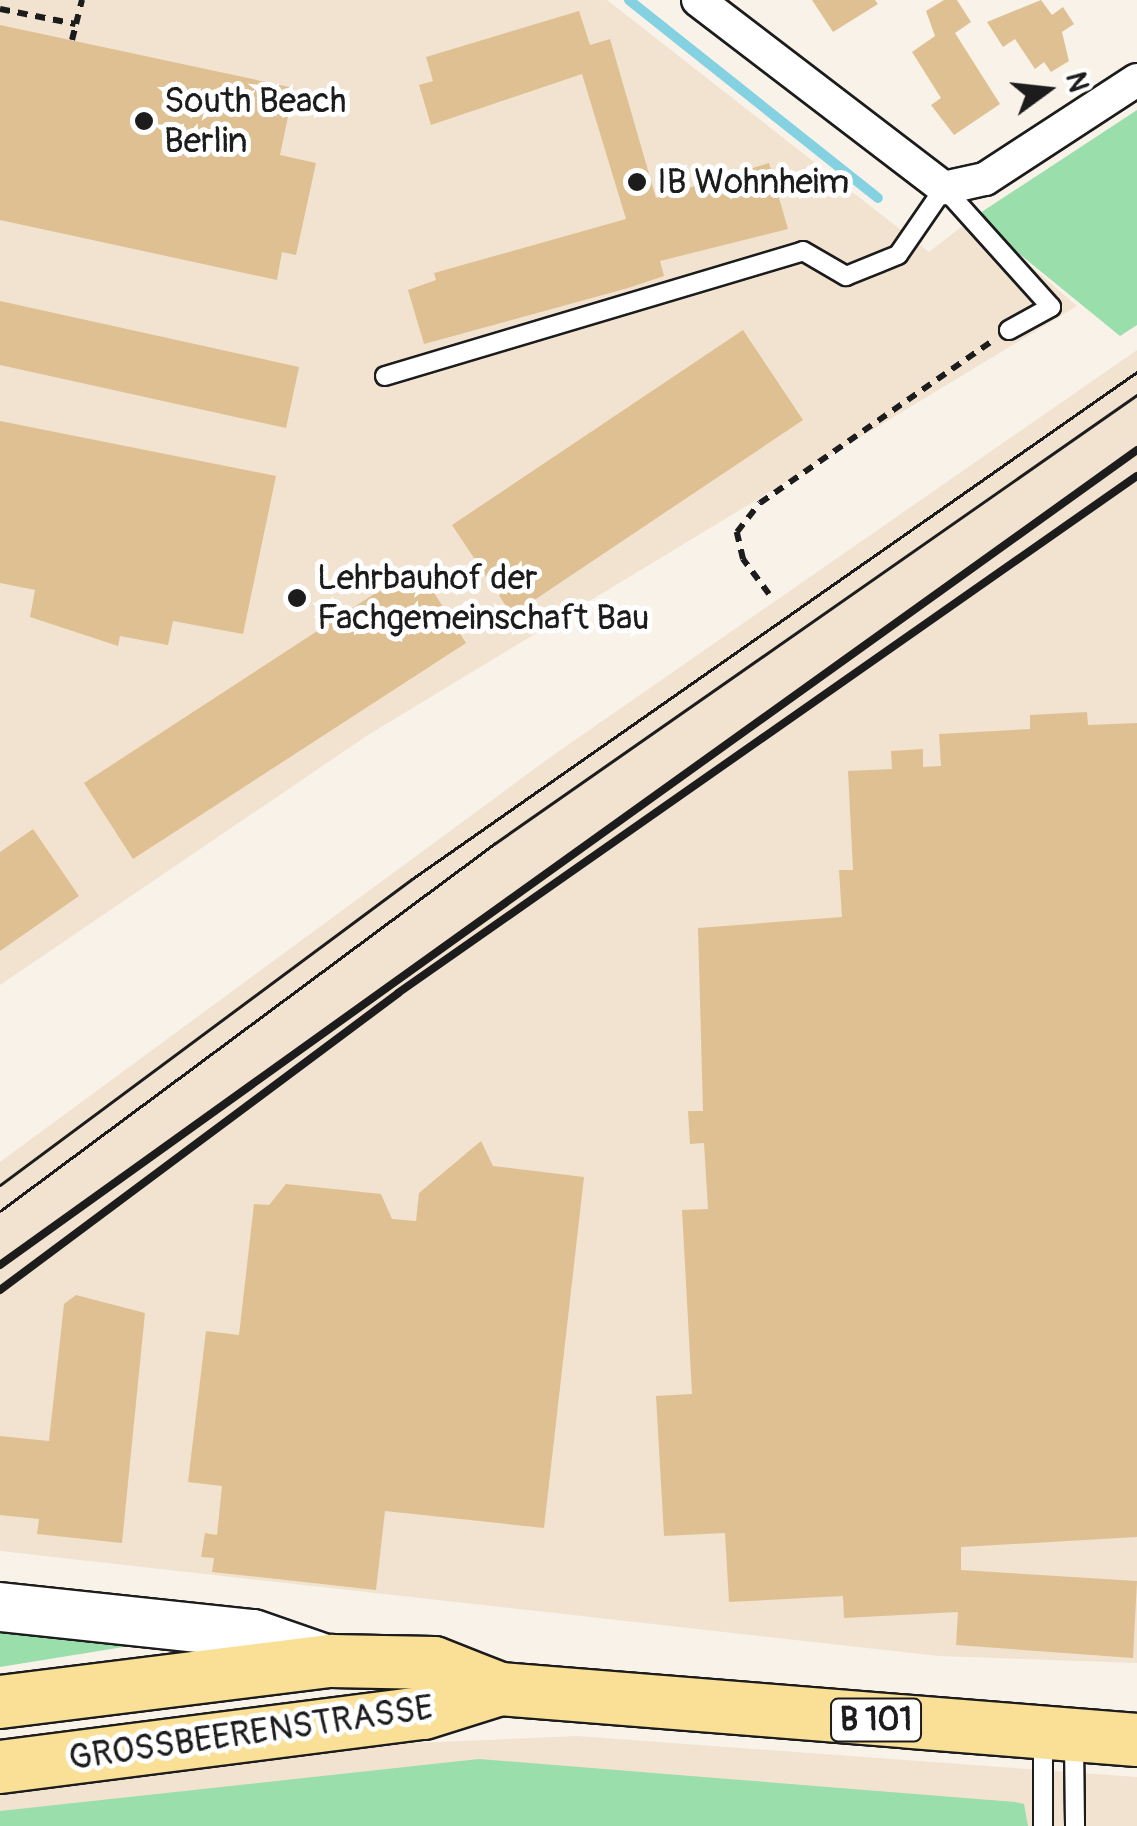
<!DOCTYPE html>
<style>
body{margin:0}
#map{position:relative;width:1137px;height:1826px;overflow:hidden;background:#f9f2e9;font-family:Pangolin,sans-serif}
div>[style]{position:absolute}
.built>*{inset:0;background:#f1e3cf}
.green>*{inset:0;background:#99deab}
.stream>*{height:10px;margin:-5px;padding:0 5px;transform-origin:5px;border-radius:5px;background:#83d1e1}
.building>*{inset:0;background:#dfc092}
.path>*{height:6px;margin-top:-3px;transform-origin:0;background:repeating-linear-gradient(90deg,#1c1c1c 0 10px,transparent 0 18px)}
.roads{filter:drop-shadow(2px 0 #1c1c1c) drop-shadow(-2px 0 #1c1c1c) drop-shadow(0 2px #1c1c1c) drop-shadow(0 -2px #1c1c1c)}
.lane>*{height:18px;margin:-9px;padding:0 9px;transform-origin:9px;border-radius:9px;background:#fff}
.street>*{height:32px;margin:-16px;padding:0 16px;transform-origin:16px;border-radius:16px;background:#fff}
.secondary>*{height:48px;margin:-24px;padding:0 24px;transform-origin:24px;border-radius:24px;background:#fff}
.primary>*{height:52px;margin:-26px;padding:0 26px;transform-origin:26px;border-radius:26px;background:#f9e096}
.tram>*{height:2.5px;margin:-1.25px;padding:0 1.25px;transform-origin:1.25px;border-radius:1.25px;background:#1c1c1c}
.rail>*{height:8px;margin:-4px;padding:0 4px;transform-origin:4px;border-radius:4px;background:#1c1c1c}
.dots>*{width:28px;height:28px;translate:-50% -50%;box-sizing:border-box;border:5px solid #fff;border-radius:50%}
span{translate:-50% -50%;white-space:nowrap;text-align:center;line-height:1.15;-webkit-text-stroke:10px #fff;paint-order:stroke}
.shield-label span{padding:2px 8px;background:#fff;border:2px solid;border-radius:8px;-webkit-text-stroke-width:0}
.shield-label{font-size:32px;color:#1c1c1c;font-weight:700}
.poi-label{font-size:35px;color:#1c1c1c}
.left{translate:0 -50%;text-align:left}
.street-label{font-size:35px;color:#1c1c1c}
.north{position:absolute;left:997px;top:40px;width:100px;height:100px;-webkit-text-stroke:8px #fff;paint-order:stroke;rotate:75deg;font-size:28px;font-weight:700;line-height:40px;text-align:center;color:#1c1c1c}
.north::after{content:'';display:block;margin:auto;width:35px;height:45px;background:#1c1c1c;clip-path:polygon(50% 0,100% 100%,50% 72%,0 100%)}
</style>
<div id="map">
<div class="built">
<i style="clip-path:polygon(0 0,607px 0,929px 252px,974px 217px,1077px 306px,368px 735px,0 985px)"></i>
<i style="clip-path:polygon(1137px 350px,1137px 1663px,939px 1656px,0 1551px,0 1162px,552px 756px)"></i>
<i style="clip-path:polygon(577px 1736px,1137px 1777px,1137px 1826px,0 1826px,0 1790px,368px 1745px)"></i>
</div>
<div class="green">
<i style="clip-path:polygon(1137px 110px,1137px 325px,1120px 336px,974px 217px)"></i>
<i style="clip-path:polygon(0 1632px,148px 1643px,0 1667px)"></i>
<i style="clip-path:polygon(479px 1759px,1015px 1802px,1024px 1804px,1028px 1826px,0 1826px,0 1811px)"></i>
</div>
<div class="stream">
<i style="left:629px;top:0;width:318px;rotate:38.5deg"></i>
</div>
<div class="building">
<i style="clip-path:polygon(812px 0,875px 0,878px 4px,833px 32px)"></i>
<i style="clip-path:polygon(944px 0,957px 0,971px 22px,955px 33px,1000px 104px,954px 135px,931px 105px,941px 98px,912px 52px,935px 36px,926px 11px)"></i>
<i style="clip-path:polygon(1041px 0,1052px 15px,1063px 7px,1074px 24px,1062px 32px,1069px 61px,1051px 72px,1044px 62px,1035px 69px,1015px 39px,1003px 47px,987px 22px)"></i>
<i style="clip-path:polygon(579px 11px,590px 45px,610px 39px,656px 198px,769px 163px,788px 229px,660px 261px,664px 276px,628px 288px,424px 344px,408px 290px,436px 280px,434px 273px,626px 219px,582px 74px,431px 125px,419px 85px,433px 81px,426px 57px)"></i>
<i style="clip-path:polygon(0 25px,294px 88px,280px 155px,316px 163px,296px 255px,282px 252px,277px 280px,0 220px)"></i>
<i style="clip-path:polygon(0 301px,299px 367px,286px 428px,0 365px)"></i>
<i style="clip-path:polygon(743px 330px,803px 420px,512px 615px,452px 525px)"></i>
<i style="clip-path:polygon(0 421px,276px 476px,243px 634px,173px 621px,168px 645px,120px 636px,118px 646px,30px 617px,35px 590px,0 583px)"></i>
<i style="clip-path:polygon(417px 566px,466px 643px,133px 859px,84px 783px)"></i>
<i style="clip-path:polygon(1087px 712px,1088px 725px,1137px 723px,1137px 1537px,961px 1547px,961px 1570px,1137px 1581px,1133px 1658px,956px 1645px,958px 1612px,844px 1618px,843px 1596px,729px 1602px,725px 1533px,664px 1536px,656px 1396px,692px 1394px,682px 1210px,708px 1209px,704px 1143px,690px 1144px,688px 1111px,703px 1111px,698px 928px,842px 917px,839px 870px,853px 870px,848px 771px,892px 769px,891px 751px,923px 749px,923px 767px,941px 766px,939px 734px,1030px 729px,1030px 715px)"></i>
<i style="clip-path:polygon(33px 829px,79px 896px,0 951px,0 852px)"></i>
<i style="clip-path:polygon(481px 1141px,493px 1166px,584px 1177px,544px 1528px,385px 1511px,376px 1590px,212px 1572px,214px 1558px,201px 1557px,205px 1533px,217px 1535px,222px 1486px,188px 1482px,206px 1331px,239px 1335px,254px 1204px,269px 1205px,286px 1184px,381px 1194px,392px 1219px,416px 1221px,419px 1193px)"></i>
<i style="clip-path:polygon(76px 1295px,145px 1313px,122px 1543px,37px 1534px,39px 1519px,0 1515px,0 1436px,49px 1441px,64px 1304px)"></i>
</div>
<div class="path">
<i style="left:0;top:9px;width:77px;rotate:11.2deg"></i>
<i style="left:76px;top:24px;width:25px;rotate:-76deg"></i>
<i style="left:72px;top:40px;width:16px;rotate:-76deg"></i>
<i style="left:769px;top:594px;width:44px;rotate:-126.6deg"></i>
<i style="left:743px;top:559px;width:28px;rotate:-103deg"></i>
<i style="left:737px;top:532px;width:37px;rotate:-52deg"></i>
<i style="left:760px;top:503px;width:282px;rotate:-34.9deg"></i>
</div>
<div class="roads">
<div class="lane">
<i style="left:385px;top:376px;width:436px;rotate:-16.6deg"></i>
<i style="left:803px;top:251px;width:50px;rotate:30.2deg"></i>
<i style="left:846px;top:276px;width:56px;rotate:-22deg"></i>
<i style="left:898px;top:255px;width:81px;rotate:-55.5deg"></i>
<i style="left:944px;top:188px;width:160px;rotate:48deg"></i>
<i style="left:1051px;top:307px;width:48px;rotate:151.3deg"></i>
<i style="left:1074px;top:1742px;width:84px;rotate:89.3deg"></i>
<i style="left:1043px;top:1826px;width:89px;rotate:-90deg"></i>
</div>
<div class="street">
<i style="left:698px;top:0;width:310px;rotate:37.4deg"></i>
<i style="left:944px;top:188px;width:42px;rotate:-12.4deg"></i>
<i style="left:985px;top:179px;width:181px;rotate:-33.1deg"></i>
</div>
<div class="secondary">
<i style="left:0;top:1607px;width:254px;rotate:6.1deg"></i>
<i style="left:253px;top:1634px;width:83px;rotate:19.1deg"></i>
</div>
<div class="primary">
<i style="left:0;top:1702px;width:334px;rotate:-7.1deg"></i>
<i style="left:331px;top:1661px;width:103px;rotate:1.1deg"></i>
<i style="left:434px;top:1663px;width:71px;rotate:21.5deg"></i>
<i style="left:500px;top:1689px;width:639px;rotate:4.58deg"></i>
<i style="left:0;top:1767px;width:427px;rotate:-7.3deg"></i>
<i style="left:424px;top:1713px;width:80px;rotate:-17.5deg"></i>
</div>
</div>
<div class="tram">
<i style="left:0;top:1185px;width:513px;rotate:-36.6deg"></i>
<i style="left:412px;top:879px;width:885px;rotate:-34.97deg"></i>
<i style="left:0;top:1211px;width:615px;rotate:-36.61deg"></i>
<i style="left:494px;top:844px;width:784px;rotate:-34.93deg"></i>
</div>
<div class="rail">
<i style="left:0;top:1265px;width:1399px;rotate:-35.63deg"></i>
<i style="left:0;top:1290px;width:497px;rotate:-36.7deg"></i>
<i style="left:398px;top:993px;width:902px;rotate:-34.98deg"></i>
</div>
<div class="dots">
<i style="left:144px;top:121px;background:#1c1c1c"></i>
<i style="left:637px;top:182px;background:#1c1c1c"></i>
<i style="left:297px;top:598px;background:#1c1c1c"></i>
</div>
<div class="shield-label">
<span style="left:876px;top:1720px">B 101</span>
</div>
<div class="poi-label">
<span class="left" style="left:164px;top:121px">South Beach<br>Berlin</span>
<span class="left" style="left:657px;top:182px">IB Wohnheim</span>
<span class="left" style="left:317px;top:598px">Lehrbauhof der<br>Fachgemeinschaft Bau</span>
</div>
<div class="street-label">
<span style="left:251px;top:1733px;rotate:-8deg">GROSSBEERENSTRASSE</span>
</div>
<div class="north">N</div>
</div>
